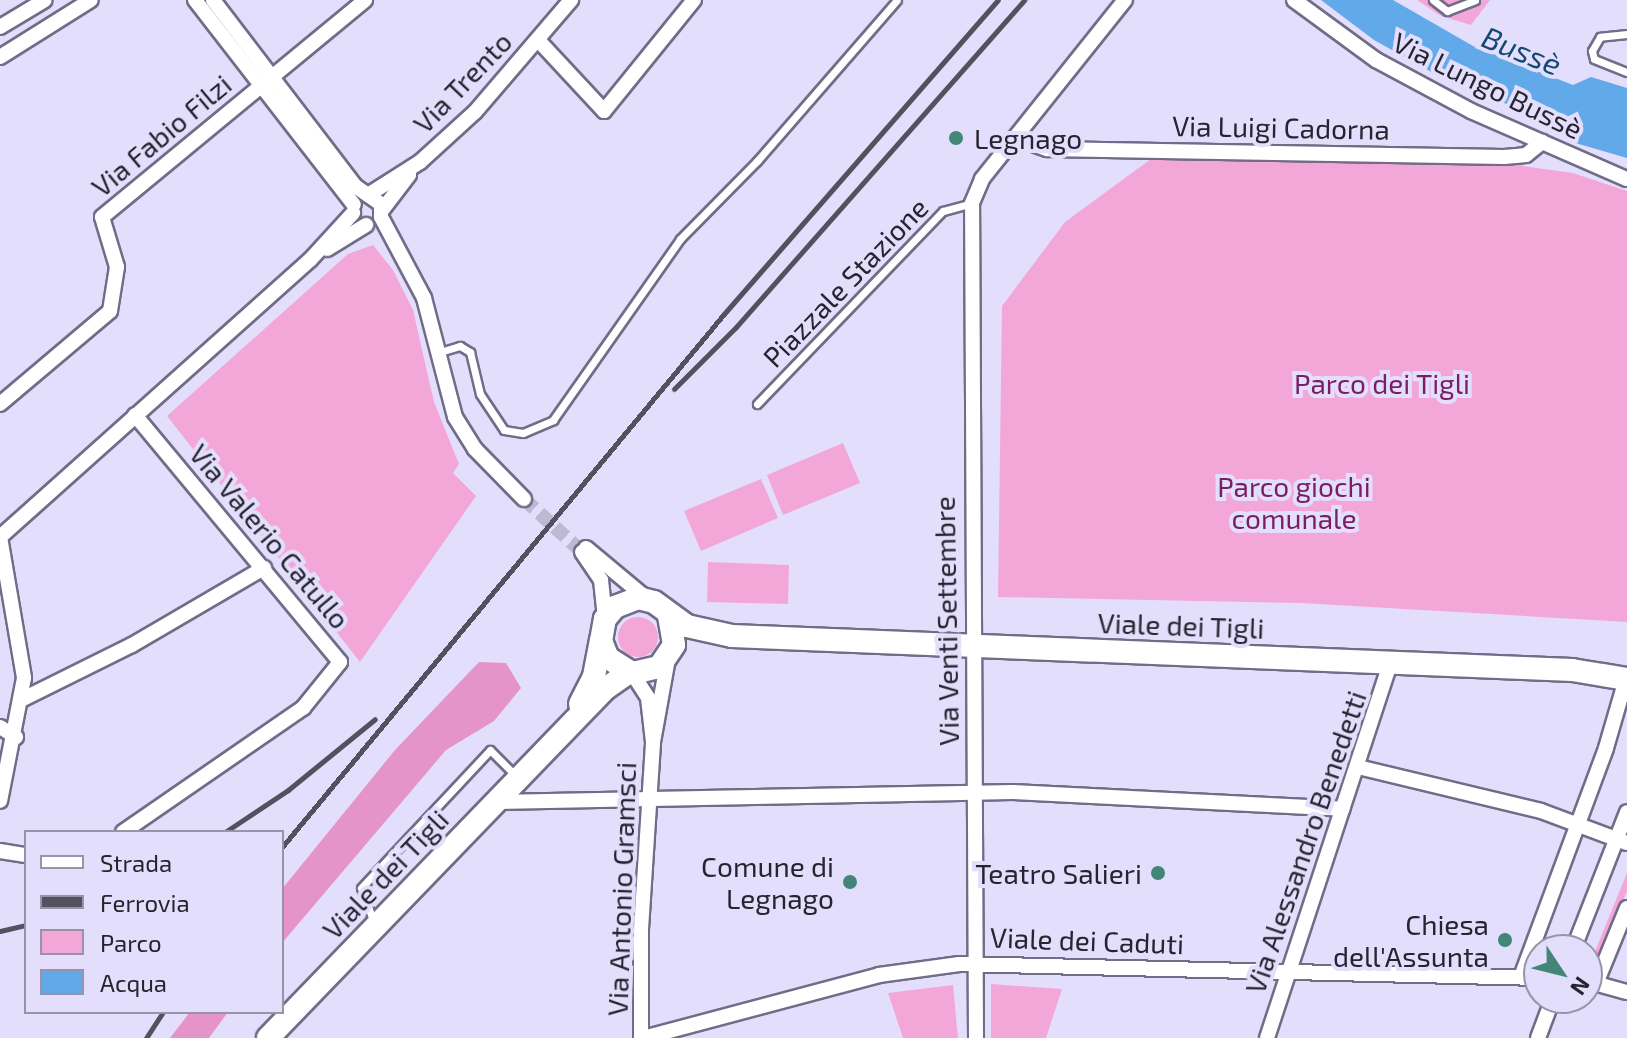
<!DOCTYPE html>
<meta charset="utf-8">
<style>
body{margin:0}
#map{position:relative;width:1627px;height:1038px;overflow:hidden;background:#e3defc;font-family:"Exo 2",sans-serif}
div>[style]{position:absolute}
.green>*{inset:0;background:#f3a7d9}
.round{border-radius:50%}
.forest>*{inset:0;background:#e594c9}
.water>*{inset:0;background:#61a9e9}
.street-tunnel>*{height:14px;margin-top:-7px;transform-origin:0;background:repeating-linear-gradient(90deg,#bdb9d3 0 14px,transparent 0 21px)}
.roads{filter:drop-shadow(2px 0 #716c87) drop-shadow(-2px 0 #716c87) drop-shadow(0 2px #716c87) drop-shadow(0 -2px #716c87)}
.lane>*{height:7px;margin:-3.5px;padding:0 3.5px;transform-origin:3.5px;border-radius:3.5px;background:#fff}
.street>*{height:14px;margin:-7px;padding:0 7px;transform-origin:7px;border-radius:7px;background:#fff}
.secondary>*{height:22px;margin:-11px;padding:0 11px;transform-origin:11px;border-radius:11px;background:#fff}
.rail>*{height:5px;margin:-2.5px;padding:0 2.5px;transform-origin:2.5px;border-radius:2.5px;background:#535160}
.dots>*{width:22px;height:22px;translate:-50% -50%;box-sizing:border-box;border:4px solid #e3defc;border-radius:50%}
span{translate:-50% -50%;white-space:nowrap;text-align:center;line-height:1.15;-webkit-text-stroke:8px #e3defc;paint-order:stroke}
.street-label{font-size:28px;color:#26242f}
.poi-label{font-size:28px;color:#26242f}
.left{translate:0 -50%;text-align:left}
.right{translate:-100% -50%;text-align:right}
.park-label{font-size:28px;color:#7a1d62}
.water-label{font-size:30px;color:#134871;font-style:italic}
.legend{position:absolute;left:24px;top:830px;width:260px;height:184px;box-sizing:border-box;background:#e3defc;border:2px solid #9794aa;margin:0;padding:10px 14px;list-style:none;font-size:24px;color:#26242f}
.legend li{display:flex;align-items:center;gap:16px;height:40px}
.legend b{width:40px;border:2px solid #9794aa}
.north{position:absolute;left:1523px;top:934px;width:80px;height:80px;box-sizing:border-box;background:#e3defc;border:2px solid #9794aa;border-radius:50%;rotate:125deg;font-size:22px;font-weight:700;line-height:32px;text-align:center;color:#26242f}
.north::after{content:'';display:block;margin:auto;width:28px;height:36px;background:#438576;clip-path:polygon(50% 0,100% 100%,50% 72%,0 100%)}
</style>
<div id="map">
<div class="green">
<i style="clip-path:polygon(1417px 0,1490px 0,1471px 25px,1441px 16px)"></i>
<i style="clip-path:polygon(1155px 156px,1519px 161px,1522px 166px,1573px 173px,1627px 191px,1627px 622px,1301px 603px,998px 597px,1002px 306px,1065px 222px)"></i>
<i style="clip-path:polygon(373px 245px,393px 270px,413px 310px,434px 402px,459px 464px,453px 473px,476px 496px,360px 662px,167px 416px,348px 254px)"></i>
<i style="clip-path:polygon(843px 443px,860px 483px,783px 515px,767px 475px)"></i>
<i style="clip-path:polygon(761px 479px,778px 518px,701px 551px,684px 511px)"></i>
<i style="clip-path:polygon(708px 562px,789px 565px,788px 604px,707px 602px)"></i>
<i class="round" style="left:618px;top:617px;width:40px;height:40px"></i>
<i style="clip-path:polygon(1627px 873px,1627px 891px,1597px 964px,1591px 961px)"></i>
<i style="clip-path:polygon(991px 984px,1062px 989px,1046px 1038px,991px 1038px)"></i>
<i style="clip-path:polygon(953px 985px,958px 1038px,903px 1038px,888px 993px)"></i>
</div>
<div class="forest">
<i style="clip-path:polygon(479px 662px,506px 663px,521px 688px,494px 721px,446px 750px,282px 943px,282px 889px,395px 750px)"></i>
<i style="clip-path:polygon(190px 1012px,228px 1012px,209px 1038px,170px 1038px)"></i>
</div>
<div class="water">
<i style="clip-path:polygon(1321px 0,1393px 0,1473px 46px,1573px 85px,1591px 77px,1627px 88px,1627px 158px,1572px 142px,1567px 128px,1444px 79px,1374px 40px)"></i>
</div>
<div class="street-tunnel">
<i style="left:524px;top:499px;width:79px;rotate:42.4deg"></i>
</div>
<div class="roads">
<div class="lane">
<i style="left:1433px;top:0;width:18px;rotate:38deg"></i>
<i style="left:1447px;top:11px;width:30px;rotate:-21deg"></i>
<i style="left:1627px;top:34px;width:27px;rotate:174deg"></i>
<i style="left:1600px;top:37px;width:16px;rotate:120deg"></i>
<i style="left:1592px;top:51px;width:8px;rotate:76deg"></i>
<i style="left:1594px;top:59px;width:35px;rotate:22deg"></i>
<i style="left:440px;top:352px;width:21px;rotate:-17deg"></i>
<i style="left:460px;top:346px;width:12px;rotate:31deg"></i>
<i style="left:470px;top:352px;width:43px;rotate:76.6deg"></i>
<i style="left:480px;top:394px;width:43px;rotate:56.3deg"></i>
<i style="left:504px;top:430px;width:19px;rotate:9deg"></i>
<i style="left:523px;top:433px;width:33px;rotate:-23deg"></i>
<i style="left:553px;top:420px;width:221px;rotate:-54.9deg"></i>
<i style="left:680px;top:239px;width:110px;rotate:-45.4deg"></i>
<i style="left:757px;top:161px;width:213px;rotate:-49deg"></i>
<i style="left:757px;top:404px;width:268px;rotate:-46.1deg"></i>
<i style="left:943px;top:211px;width:30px;rotate:-15deg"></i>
<i style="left:374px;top:923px;width:37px;rotate:-110deg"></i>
<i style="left:361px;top:888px;width:189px;rotate:-46.9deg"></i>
<i style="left:490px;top:750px;width:38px;rotate:45deg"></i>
</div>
<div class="street">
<i style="left:195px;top:0;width:259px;rotate:52.2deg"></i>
<i style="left:213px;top:0;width:234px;rotate:52.6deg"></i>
<i style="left:355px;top:186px;width:32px;rotate:35deg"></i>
<i style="left:381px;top:204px;width:13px;rotate:90deg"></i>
<i style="left:381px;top:217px;width:92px;rotate:62deg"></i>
<i style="left:424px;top:298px;width:123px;rotate:75.4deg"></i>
<i style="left:455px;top:417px;width:38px;rotate:58deg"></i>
<i style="left:475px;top:449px;width:70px;rotate:45.6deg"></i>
<i style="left:1294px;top:0;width:102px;rotate:36.2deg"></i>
<i style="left:1376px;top:60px;width:108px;rotate:28.2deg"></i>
<i style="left:1471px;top:111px;width:170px;rotate:23.6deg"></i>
<i style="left:0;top:27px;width:52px;rotate:-31deg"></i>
<i style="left:538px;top:40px;width:97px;rotate:47.1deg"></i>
<i style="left:604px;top:111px;width:143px;rotate:-51deg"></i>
<i style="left:0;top:57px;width:107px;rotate:-32.1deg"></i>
<i style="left:1016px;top:138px;width:33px;rotate:20deg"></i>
<i style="left:1047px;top:149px;width:457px;rotate:1deg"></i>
<i style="left:1504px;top:157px;width:22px;rotate:-5deg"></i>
<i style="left:1526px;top:155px;width:21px;rotate:-39deg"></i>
<i style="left:368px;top:195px;width:62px;rotate:-32.4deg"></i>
<i style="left:420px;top:162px;width:74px;rotate:-42.3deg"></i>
<i style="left:475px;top:112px;width:148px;rotate:-49.4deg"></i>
<i style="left:383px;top:209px;width:43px;rotate:-52.6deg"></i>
<i style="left:327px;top:249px;width:46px;rotate:-31.6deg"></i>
<i style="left:0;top:404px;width:144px;rotate:-40.2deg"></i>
<i style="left:110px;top:311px;width:45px;rotate:-81deg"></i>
<i style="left:117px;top:267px;width:52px;rotate:-106.7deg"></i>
<i style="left:102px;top:217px;width:341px;rotate:-39.5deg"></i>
<i style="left:0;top:537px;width:416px;rotate:-41.8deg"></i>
<i style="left:310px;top:260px;width:64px;rotate:-47.5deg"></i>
<i style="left:0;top:537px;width:143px;rotate:80.3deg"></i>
<i style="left:24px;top:678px;width:125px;rotate:101deg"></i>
<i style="left:586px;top:548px;width:78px;rotate:39.8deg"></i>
<i style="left:582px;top:552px;width:34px;rotate:56deg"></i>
<i style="left:601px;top:580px;width:37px;rotate:84deg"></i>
<i style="left:632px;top:673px;width:30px;rotate:57deg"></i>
<i style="left:648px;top:698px;width:44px;rotate:83.5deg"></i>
<i style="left:653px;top:742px;width:84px;rotate:-79.8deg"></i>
<i style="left:23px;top:699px;width:122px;rotate:-26.4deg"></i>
<i style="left:132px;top:645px;width:153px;rotate:-30.3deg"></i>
<i style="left:0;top:727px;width:19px;rotate:32deg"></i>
<i style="left:1358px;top:767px;width:188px;rotate:13.5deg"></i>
<i style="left:1541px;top:811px;width:92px;rotate:20.4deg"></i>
<i style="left:496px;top:802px;width:517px;rotate:-1.11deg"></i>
<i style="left:1013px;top:792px;width:330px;rotate:2.9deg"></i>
<i style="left:123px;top:832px;width:219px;rotate:-34.6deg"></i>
<i style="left:303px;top:708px;width:59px;rotate:-51.2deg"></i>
<i style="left:340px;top:662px;width:321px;rotate:-129.7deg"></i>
<i style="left:0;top:851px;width:26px;rotate:9deg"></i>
<i style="left:1573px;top:950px;width:148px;rotate:-68.6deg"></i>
<i style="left:1521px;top:977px;width:244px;rotate:-69.6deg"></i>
<i style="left:1606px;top:748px;width:72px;rotate:-73.8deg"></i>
<i style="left:1587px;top:981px;width:41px;rotate:15.4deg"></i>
<i style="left:1597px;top:981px;width:79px;rotate:-67.7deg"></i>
<i style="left:641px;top:1038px;width:109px;rotate:-90deg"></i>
<i style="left:641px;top:929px;width:187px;rotate:-86.3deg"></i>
<i style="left:643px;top:1038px;width:244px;rotate:-14.9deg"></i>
<i style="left:879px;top:975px;width:81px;rotate:-7.8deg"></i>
<i style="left:959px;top:964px;width:580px;rotate:1.38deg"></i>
<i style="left:976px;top:1038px;width:835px;rotate:-90.27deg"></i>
<i style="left:972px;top:203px;width:26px;rotate:-67deg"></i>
<i style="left:982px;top:179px;width:229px;rotate:-51.4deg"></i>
<i style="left:1267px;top:1038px;width:395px;rotate:-71.8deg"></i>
<i style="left:1538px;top:1038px;width:43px;rotate:-69.4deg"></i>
</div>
<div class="secondary">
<i style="left:669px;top:616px;width:29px;rotate:80deg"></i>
<i style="left:674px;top:645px;width:27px;rotate:124deg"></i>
<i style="left:659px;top:667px;width:28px;rotate:167deg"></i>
<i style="left:632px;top:673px;width:28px;rotate:-148deg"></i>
<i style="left:608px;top:658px;width:18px;rotate:-112deg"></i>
<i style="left:601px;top:641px;width:22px;rotate:-80deg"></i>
<i style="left:605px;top:619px;width:16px;rotate:-50deg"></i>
<i style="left:615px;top:607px;width:25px;rotate:-21deg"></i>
<i style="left:638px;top:598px;width:16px;rotate:14deg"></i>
<i style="left:654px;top:602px;width:41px;rotate:36deg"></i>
<i style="left:687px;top:626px;width:46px;rotate:12.5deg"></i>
<i style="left:732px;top:636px;width:841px;rotate:2.32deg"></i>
<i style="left:1572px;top:670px;width:56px;rotate:9.3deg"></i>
<i style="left:580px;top:704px;width:31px;rotate:-63deg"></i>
<i style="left:594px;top:676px;width:36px;rotate:-79deg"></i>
<i style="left:268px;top:1038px;width:485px;rotate:-46deg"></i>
<i style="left:605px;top:689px;width:29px;rotate:-35deg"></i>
</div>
</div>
<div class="rail">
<i style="left:674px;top:389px;width:88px;rotate:-45deg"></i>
<i style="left:736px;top:327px;width:436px;rotate:-48.6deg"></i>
<i style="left:225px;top:832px;width:76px;rotate:-33.7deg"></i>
<i style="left:288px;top:790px;width:112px;rotate:-39.2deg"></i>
<i style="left:282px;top:847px;width:691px;rotate:-50.34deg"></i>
<i style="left:723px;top:315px;width:418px;rotate:-48.9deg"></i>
<i style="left:0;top:931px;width:27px;rotate:-13deg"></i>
<i style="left:146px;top:1038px;width:31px;rotate:-57deg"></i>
</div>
<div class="dots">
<i style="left:956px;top:138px;background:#438576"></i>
<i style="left:1158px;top:873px;background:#438576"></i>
<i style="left:850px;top:882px;background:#438576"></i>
<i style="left:1505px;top:940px;background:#438576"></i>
</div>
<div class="street-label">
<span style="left:462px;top:82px;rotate:-46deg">Via Trento</span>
<span style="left:1488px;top:85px;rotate:26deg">Via Lungo Bussè</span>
<span style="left:1281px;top:127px;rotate:1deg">Via Luigi Cadorna</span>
<span style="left:161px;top:135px;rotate:-40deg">Via Fabio Filzi</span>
<span style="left:845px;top:282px;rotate:-46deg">Piazzale Stazione</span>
<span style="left:270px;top:536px;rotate:50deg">Via Valerio Catullo</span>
<span style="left:946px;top:621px;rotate:-91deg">Via Venti Settembre</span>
<span style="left:1181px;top:625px;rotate:2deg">Viale dei Tigli</span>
<span style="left:1305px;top:842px;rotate:-71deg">Via Alessandro Benedetti</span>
<span style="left:385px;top:874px;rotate:-46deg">Viale dei Tigli</span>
<span style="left:621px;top:889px;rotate:-88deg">Via Antonio Gramsci</span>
<span style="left:1087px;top:940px;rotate:2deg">Viale dei Caduti</span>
</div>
<div class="poi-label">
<span class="left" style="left:974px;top:138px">Legnago</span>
<span class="right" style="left:834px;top:882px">Comune di<br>Legnago</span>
<span class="right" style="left:1142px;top:873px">Teatro Salieri</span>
<span class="right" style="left:1489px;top:940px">Chiesa<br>dell'Assunta</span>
</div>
<div class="park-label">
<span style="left:1382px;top:383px">Parco dei Tigli</span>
<span style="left:1294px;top:502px">Parco giochi<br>comunale</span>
</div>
<div class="water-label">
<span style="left:1522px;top:50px;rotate:22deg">Bussè</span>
</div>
<ul class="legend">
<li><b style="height:10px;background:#fff"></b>Strada</li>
<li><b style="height:10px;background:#535160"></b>Ferrovia</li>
<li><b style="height:22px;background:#f3a7d9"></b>Parco</li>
<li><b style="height:22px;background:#61a9e9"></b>Acqua</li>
</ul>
<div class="north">N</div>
</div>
